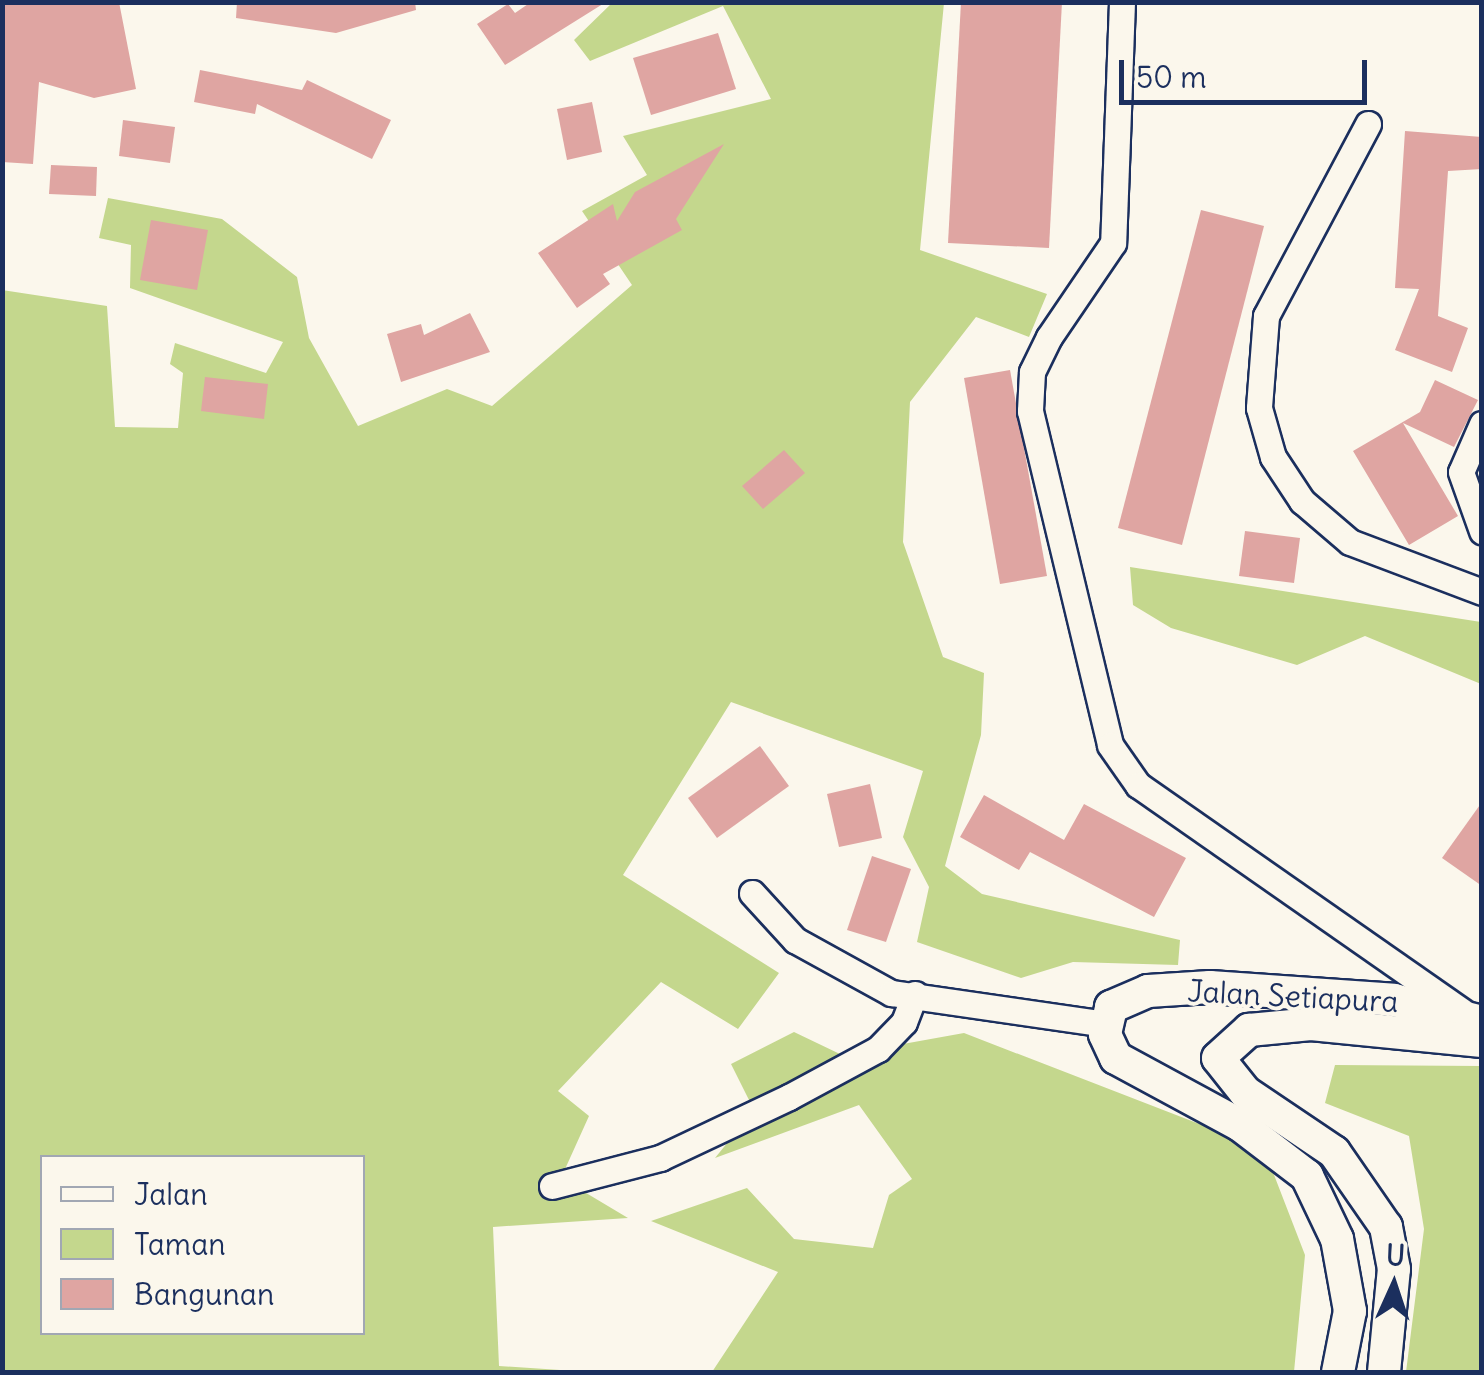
<!DOCTYPE html>
<style>
body{margin:0}
#map{position:relative;width:1484px;height:1375px;overflow:hidden;background:#fbf7ec;font-family:Delius,sans-serif}
div>[style]{position:absolute}
.green>*{inset:0;background:#c4d78d}
.building>*{inset:0;background:#dfa5a2}
.roads{filter:drop-shadow(2px 0 #1b2f5e) drop-shadow(-2px 0 #1b2f5e) drop-shadow(0 2px #1b2f5e) drop-shadow(0 -2px #1b2f5e)}
.minor>*{height:25px;margin:-12.5px;padding:0 12.5px;transform-origin:12.5px;border-radius:12.5px;background:#fbf7ec}
.tertiary>*{height:32px;margin:-16px;padding:0 16px;transform-origin:16px;border-radius:16px;background:#fbf7ec}
span{translate:-50% -50%;white-space:nowrap;text-align:center;line-height:1.15;-webkit-text-stroke:8px #fbf7ec;paint-order:stroke}
.street-label{font-size:30px;color:#1b2f5e}
.frame{position:absolute;inset:0;border:5px solid #1b2f5e;pointer-events:none}
.legend{position:absolute;left:40px;top:1155px;width:325px;height:180px;box-sizing:border-box;background:#fbf7ec;border:2px solid #a1a7b3;margin:0;padding:12px 18px;list-style:none;font-size:30px;color:#1b2f5e}
.legend li{display:flex;align-items:center;gap:20px;height:50px}
.legend b{width:50px;border:2px solid #a1a7b3}
.north{position:absolute;left:1344px;top:1235px;width:100px;height:100px;-webkit-text-stroke:8px #fbf7ec;paint-order:stroke;rotate:3deg;font-size:28px;font-weight:700;line-height:40px;text-align:center;color:#1b2f5e}
.north::after{content:'';display:block;margin:auto;width:35px;height:45px;background:#1b2f5e;clip-path:polygon(50% 0,100% 100%,50% 72%,0 100%)}
.scale{position:absolute;left:1119px;top:60px;width:248px;height:45px;box-sizing:border-box;border:5px solid #1b2f5e;border-top:0;padding-left:12px;font-size:30px;line-height:35px;white-space:nowrap;color:#1b2f5e;-webkit-text-stroke:8px #fbf7ec;paint-order:stroke}
</style>
<div id="map">
<div class="green">
<i style="clip-path:polygon(evenodd,613px 2px,944px 3px,920px 250px,1047px 294px,1029px 337px,976px 317px,910px 402px,903px 542px,943px 657px,984px 673px,981px 735px,945px 866px,982px 894px,1180px 940px,1178px 965px,1073px 962px,1021px 978px,917px 942px,929px 887px,903px 837px,923px 771px,731px 702px,623px 875px,779px 973px,738px 1029px,661px 982px,558px 1091px,589px 1116px,561px 1178px,628px 1218px,493px 1227px,499px 1366px,590px 1372px,3px 1372px,2px 290px,107px 306px,115px 427px,178px 428px,183px 373px,170px 364px,175px 343px,266px 373px,283px 342px,130px 288px,131px 245px,99px 238px,108px 198px,222px 219px,297px 277px,309px 338px,358px 426px,447px 389px,492px 406px,632px 285px,582px 211px,647px 175px,623px 136px,771px 99px,723px 6px,590px 61px,574px 40px,613px 2px,42px 1158px,362px 1158px,362px 1332px,42px 1332px,42px 1158px)"></i>
<i style="clip-path:polygon(1130px 567px,1481px 622px,1481px 684px,1365px 636px,1297px 665px,1171px 628px,1133px 605px)"></i>
<i style="clip-path:polygon(794px 1032px,842px 1055px,964px 1033px,1264px 1149px,1305px 1255px,1294px 1372px,712px 1372px,778px 1272px,651px 1221px,747px 1188px,794px 1239px,873px 1248px,889px 1195px,912px 1179px,859px 1105px,715px 1158px,754px 1110px,731px 1064px)"></i>
<i style="clip-path:polygon(1335px 1065px,1481px 1066px,1481px 1372px,1406px 1372px,1424px 1229px,1409px 1136px,1325px 1103px)"></i>
</div>
<div class="building">
<i style="clip-path:polygon(2px 2px,119px 2px,136px 89px,94px 98px,39px 82px,33px 164px,2px 162px)"></i>
<i style="clip-path:polygon(237px 2px,415px 2px,416px 10px,336px 33px,236px 18px)"></i>
<i style="clip-path:polygon(531px 2px,606px 2px,505px 65px,477px 24px,508px 4px,515px 13px)"></i>
<i style="clip-path:polygon(961px 2px,1062px 2px,1049px 248px,948px 243px)"></i>
<i style="clip-path:polygon(718px 33px,736px 89px,651px 115px,633px 58px)"></i>
<i style="clip-path:polygon(200px 70px,302px 90px,307px 80px,391px 120px,372px 159px,257px 104px,255px 114px,194px 102px)"></i>
<i style="clip-path:polygon(592px 102px,602px 152px,567px 160px,557px 109px)"></i>
<i style="clip-path:polygon(123px 120px,175px 127px,170px 163px,119px 156px)"></i>
<i style="clip-path:polygon(1405px 131px,1482px 137px,1482px 169px,1448px 171px,1438px 316px,1468px 328px,1452px 372px,1395px 350px,1419px 289px,1395px 288px)"></i>
<i style="clip-path:polygon(724px 144px,676px 219px,682px 230px,603px 274px,610px 284px,577px 308px,538px 253px,613px 204px,617px 221px,635px 192px)"></i>
<i style="clip-path:polygon(51px 165px,97px 167px,96px 196px,49px 194px)"></i>
<i style="clip-path:polygon(1201px 210px,1264px 226px,1182px 545px,1118px 528px)"></i>
<i style="clip-path:polygon(151px 220px,208px 230px,197px 290px,140px 280px)"></i>
<i style="clip-path:polygon(470px 313px,490px 352px,401px 382px,387px 334px,421px 324px,424px 335px)"></i>
<i style="clip-path:polygon(1010px 370px,1047px 576px,1000px 584px,964px 378px)"></i>
<i style="clip-path:polygon(205px 377px,268px 384px,264px 419px,201px 411px)"></i>
<i style="clip-path:polygon(1435px 380px,1478px 400px,1454px 447px,1403px 423px,1458px 516px,1409px 545px,1353px 451px,1420px 412px)"></i>
<i style="clip-path:polygon(784px 450px,805px 473px,763px 509px,742px 486px)"></i>
<i style="clip-path:polygon(1245px 531px,1300px 538px,1294px 583px,1239px 576px)"></i>
<i style="clip-path:polygon(760px 746px,789px 786px,717px 838px,688px 798px)"></i>
<i style="clip-path:polygon(870px 784px,882px 838px,839px 847px,827px 794px)"></i>
<i style="clip-path:polygon(984px 795px,1064px 840px,1084px 804px,1186px 858px,1154px 917px,1030px 852px,1019px 870px,960px 837px)"></i>
<i style="clip-path:polygon(1482px 802px,1482px 886px,1442px 858px)"></i>
<i style="clip-path:polygon(872px 856px,911px 869px,886px 942px,847px 930px)"></i>
</div>
<div class="roads">
<div class="minor">
<i style="left:1122px;top:2px;width:241px;rotate:92.1deg"></i>
<i style="left:1113px;top:243px;width:114px;rotate:124.2deg"></i>
<i style="left:1049px;top:337px;width:39px;rotate:116deg"></i>
<i style="left:1032px;top:372px;width:39px;rotate:93deg"></i>
<i style="left:1030px;top:411px;width:343px;rotate:76.5deg"></i>
<i style="left:1110px;top:745px;width:49px;rotate:55deg"></i>
<i style="left:1138px;top:785px;width:395px;rotate:34.9deg"></i>
<i style="left:1368px;top:124px;width:217px;rotate:118deg"></i>
<i style="left:1266px;top:316px;width:92px;rotate:94.4deg"></i>
<i style="left:1259px;top:408px;width:51px;rotate:74.1deg"></i>
<i style="left:1273px;top:457px;width:53px;rotate:56.6deg"></i>
<i style="left:1302px;top:501px;width:63px;rotate:40.5deg"></i>
<i style="left:1350px;top:542px;width:141px;rotate:20.7deg"></i>
<i style="left:1482px;top:424px;width:52px;rotate:113.6deg"></i>
<i style="left:1461px;top:472px;width:63px;rotate:70.4deg"></i>
<i style="left:752px;top:893px;width:64px;rotate:47.5deg"></i>
<i style="left:795px;top:940px;width:110px;rotate:28.9deg"></i>
<i style="left:891px;top:993px;width:216px;rotate:8.2deg"></i>
<i style="left:552px;top:1186px;width:112px;rotate:-14.5deg"></i>
<i style="left:660px;top:1158px;width:143px;rotate:-25.3deg"></i>
<i style="left:789px;top:1097px;width:101px;rotate:-28.3deg"></i>
<i style="left:878px;top:1049px;width:37px;rotate:-46deg"></i>
<i style="left:904px;top:1022px;width:30px;rotate:-69deg"></i>
</div>
<div class="tertiary">
<i style="left:1338px;top:1372px;width:62px;rotate:-78.9deg"></i>
<i style="left:1350px;top:1311px;width:73px;rotate:-100.2deg"></i>
<i style="left:1337px;top:1239px;width:70px;rotate:-115.5deg"></i>
<i style="left:1307px;top:1176px;width:84px;rotate:-142.7deg"></i>
<i style="left:1240px;top:1125px;width:141px;rotate:-151.6deg"></i>
<i style="left:1116px;top:1058px;width:26px;rotate:-115deg"></i>
<i style="left:1105px;top:1034px;width:28px;rotate:-77deg"></i>
<i style="left:1111px;top:1007px;width:40px;rotate:-23.4deg"></i>
<i style="left:1148px;top:991px;width:62px;rotate:-3.7deg"></i>
<i style="left:1210px;top:987px;width:184px;rotate:4deg"></i>
<i style="left:1394px;top:1000px;width:91px;rotate:14deg"></i>
<i style="left:1384px;top:1372px;width:103px;rotate:-84.5deg"></i>
<i style="left:1394px;top:1269px;width:43px;rotate:-100.8deg"></i>
<i style="left:1386px;top:1227px;width:91px;rotate:-124.7deg"></i>
<i style="left:1334px;top:1152px;width:107px;rotate:-146deg"></i>
<i style="left:1245px;top:1092px;width:43px;rotate:-128.5deg"></i>
<i style="left:1218px;top:1058px;width:42px;rotate:-42.1deg"></i>
<i style="left:1249px;top:1030px;width:62px;rotate:-5.5deg"></i>
<i style="left:1311px;top:1024px;width:172px;rotate:5.7deg"></i>
</div>
</div>
<div class="street-label">
<span style="left:1293px;top:996px;rotate:3deg">Jalan Setiapura</span>
</div>
<div class="frame"></div>
<ul class="legend">
<li><b style="height:12px;background:#fbf7ec"></b>Jalan</li>
<li><b style="height:28px;background:#c4d78d"></b>Taman</li>
<li><b style="height:28px;background:#dfa5a2"></b>Bangunan</li>
</ul>
<div class="north">U</div>
<div class="scale">50 m</div>
</div>
